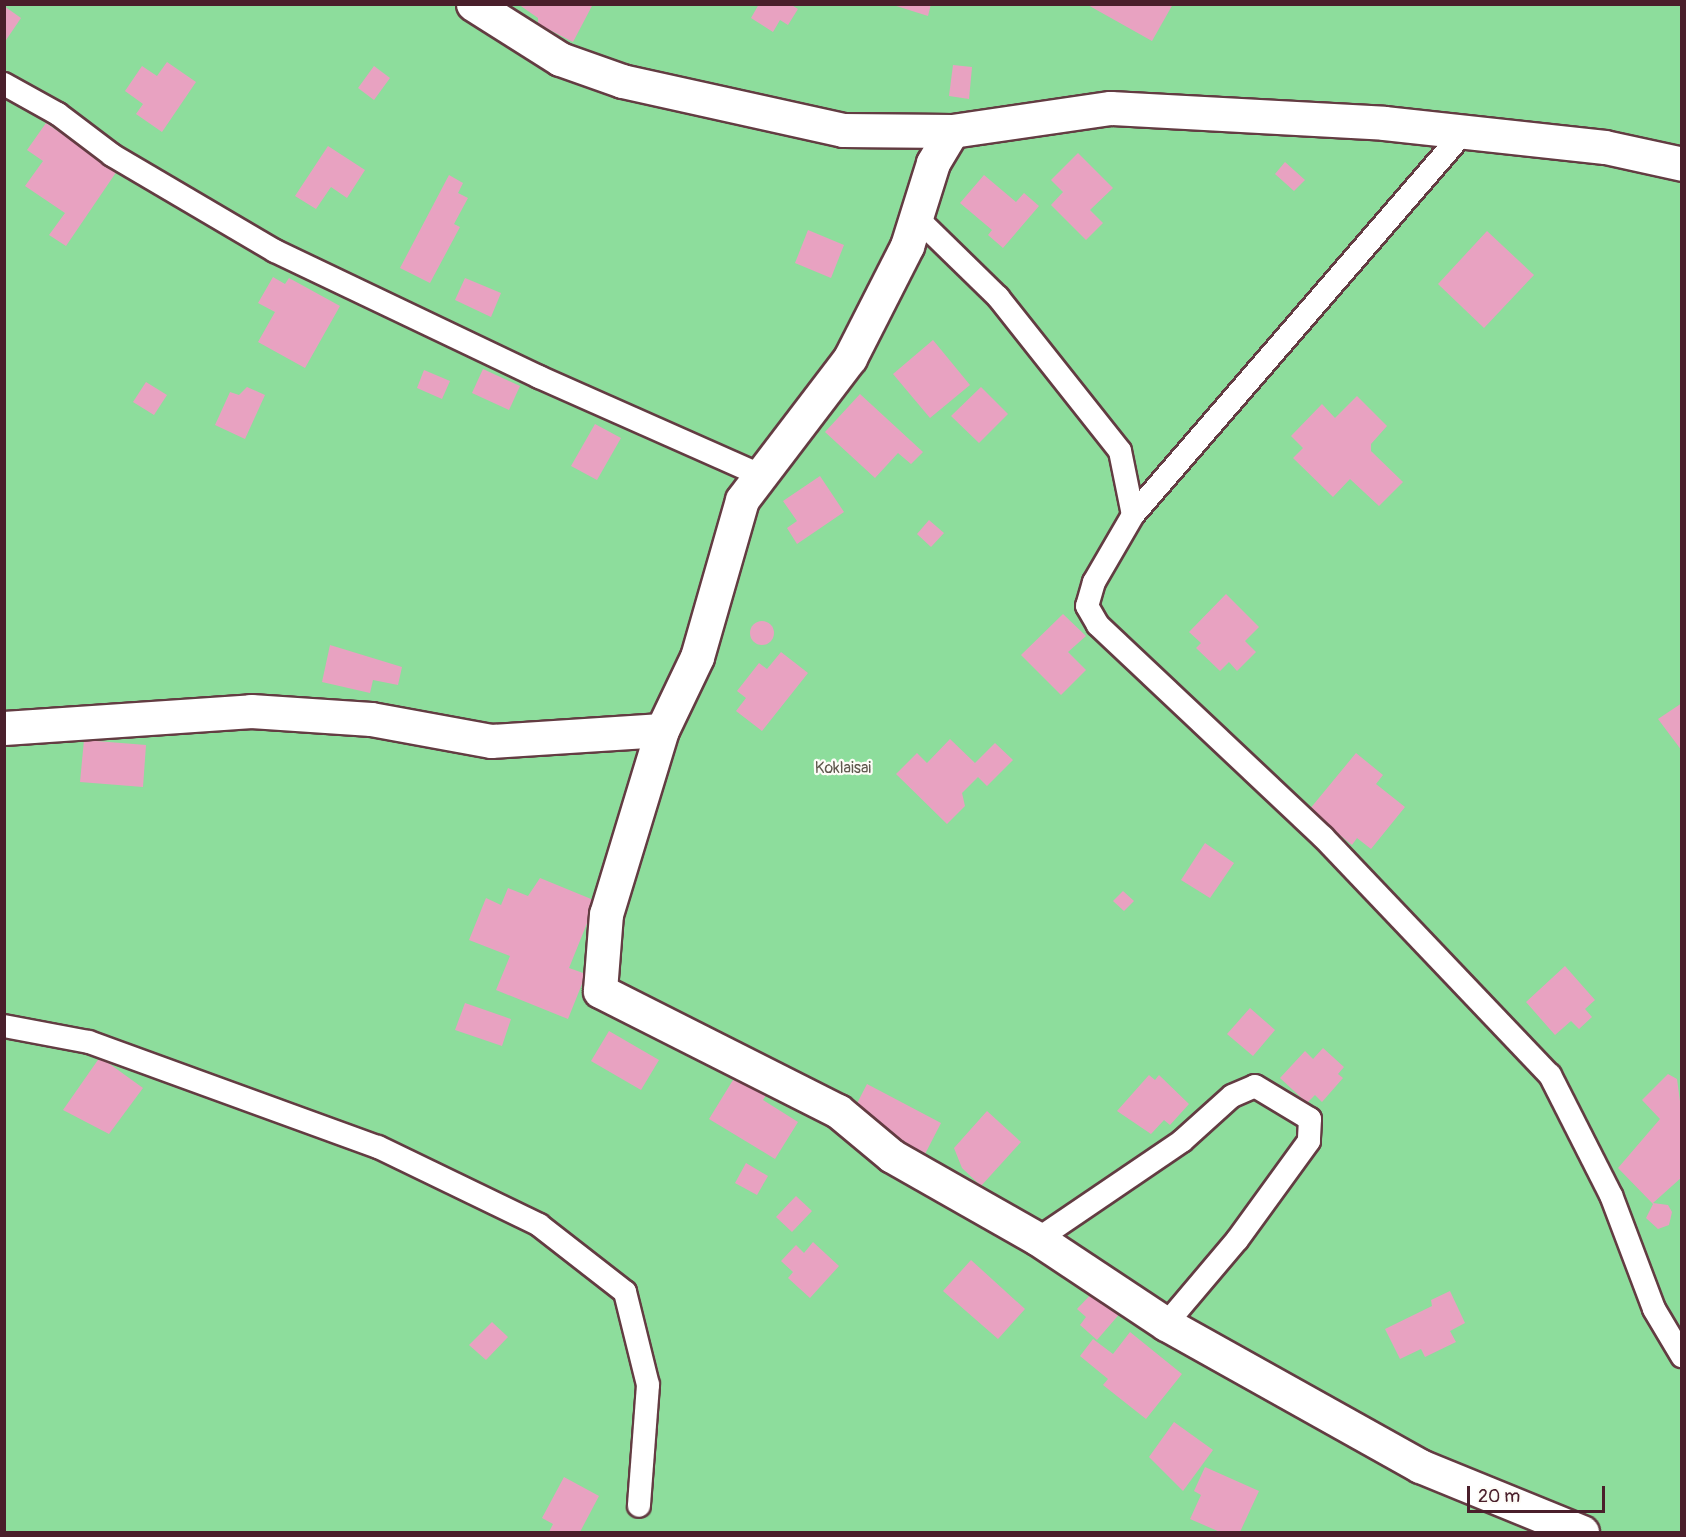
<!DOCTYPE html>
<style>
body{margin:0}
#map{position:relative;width:1686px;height:1537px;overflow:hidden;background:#efe1c2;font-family:Pangolin,sans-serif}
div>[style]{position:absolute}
.green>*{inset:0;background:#8ddd9c}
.building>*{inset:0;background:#e8a2c1}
.round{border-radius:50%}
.roads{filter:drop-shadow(2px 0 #633c42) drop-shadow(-2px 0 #633c42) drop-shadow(0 2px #633c42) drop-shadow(0 -2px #633c42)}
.lane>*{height:22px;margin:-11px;padding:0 11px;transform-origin:11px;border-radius:11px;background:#fff}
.street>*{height:33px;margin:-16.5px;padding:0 16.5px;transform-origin:16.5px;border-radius:16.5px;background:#fff}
span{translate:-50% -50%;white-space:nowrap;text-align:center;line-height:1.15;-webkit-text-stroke:4.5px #fdfcf7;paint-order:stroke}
.park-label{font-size:16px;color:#5e584d}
.frame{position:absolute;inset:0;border:6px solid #4a1f2b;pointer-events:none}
.scale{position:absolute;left:1467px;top:1486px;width:138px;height:27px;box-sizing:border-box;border:3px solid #4a1f2b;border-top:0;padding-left:8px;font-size:18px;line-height:21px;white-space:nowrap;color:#4a1f2b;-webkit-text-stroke:4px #fdfcf7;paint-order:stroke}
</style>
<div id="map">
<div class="green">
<i style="clip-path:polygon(5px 5px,1681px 5px,1681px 1532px,5px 1532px)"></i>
</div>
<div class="building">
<i style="clip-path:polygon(518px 4px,593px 4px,573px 42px,538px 24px,538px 18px)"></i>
<i style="clip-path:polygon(759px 4px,790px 4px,798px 9px,788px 25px,780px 20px,773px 32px,751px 18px)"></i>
<i style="clip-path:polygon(890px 4px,931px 4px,928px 16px)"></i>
<i style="clip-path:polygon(1086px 4px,1173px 4px,1152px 41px)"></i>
<i style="clip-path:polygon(4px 6px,21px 18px,4px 43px)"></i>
<i style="clip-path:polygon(167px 62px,196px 82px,162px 132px,136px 114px,143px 104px,125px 91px,142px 66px,157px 76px)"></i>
<i style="clip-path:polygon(953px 65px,972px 67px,969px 99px,949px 96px)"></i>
<i style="clip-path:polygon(374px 66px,390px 78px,374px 100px,358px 88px)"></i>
<i style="clip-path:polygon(46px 123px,117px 171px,66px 246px,49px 235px,65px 213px,25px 186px,43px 161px,27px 150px)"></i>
<i style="clip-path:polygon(328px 146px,365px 170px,347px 198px,331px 187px,316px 209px,295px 196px)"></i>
<i style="clip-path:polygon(1078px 153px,1113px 188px,1090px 210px,1103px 223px,1086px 240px,1051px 205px,1063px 192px,1051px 180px)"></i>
<i style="clip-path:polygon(1285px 162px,1305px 180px,1294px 191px,1275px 174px)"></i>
<i style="clip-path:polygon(449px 175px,463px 183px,458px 193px,468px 198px,454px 224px,460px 227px,430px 283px,400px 268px)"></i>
<i style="clip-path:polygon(984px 175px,1016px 202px,1024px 193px,1039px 206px,1003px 248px,988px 235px,992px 230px,960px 203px)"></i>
<i style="clip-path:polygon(808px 230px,844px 245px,831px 278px,795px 263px)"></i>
<i style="clip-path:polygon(1487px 231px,1534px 275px,1484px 328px,1438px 284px)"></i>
<i style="clip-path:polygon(273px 277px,285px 284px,289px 278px,340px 306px,305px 368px,258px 342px,275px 312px,258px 303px)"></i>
<i style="clip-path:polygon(465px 278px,501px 293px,491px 317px,455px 300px)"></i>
<i style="clip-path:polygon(933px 340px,970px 385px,930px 418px,893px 374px)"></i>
<i style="clip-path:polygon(483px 369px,520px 386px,509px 410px,472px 393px)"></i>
<i style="clip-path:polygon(424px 370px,450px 381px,442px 399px,417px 388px)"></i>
<i style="clip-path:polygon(146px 382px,167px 395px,154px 415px,133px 402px)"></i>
<i style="clip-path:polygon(247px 387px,265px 395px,245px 439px,215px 425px,230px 392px,239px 395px)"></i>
<i style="clip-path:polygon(981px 387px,1008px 414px,979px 443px,951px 416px)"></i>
<i style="clip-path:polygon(860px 394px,923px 452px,911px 464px,898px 453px,875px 478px,825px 432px)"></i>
<i style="clip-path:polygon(1357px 396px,1387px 426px,1371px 444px,1371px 451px,1403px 482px,1379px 506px,1350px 479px,1333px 497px,1293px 458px,1303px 448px,1291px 436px,1322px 404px,1335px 418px)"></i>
<i style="clip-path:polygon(595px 424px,621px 438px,597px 480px,571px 466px)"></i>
<i style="clip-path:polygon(820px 476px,844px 512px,797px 544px,787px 528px,797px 521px,783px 501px)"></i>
<i style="clip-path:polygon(929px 520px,944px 533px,931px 547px,917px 534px)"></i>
<i style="clip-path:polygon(1226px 594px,1259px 627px,1245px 641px,1256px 652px,1237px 671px,1229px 662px,1220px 671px,1196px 648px,1201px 643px,1189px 632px)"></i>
<i style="clip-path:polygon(1063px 614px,1086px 636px,1068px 652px,1086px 670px,1061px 695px,1021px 655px)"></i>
<i class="round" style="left:750px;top:621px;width:24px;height:24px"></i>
<i style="clip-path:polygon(330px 645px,402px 667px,398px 685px,373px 680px,370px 693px,322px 682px)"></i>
<i style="clip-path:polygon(781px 652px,808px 673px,762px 731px,736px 711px,746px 698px,737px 691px,759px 663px,767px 669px)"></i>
<i style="clip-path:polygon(1682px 703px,1682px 751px,1658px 719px)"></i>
<i style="clip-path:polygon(950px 739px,975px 763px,995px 743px,1013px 760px,987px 786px,978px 777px,962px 793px,965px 806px,947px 824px,896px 774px,917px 753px,927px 763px)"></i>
<i style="clip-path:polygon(84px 740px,146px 745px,143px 787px,80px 782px)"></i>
<i style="clip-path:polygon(1356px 753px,1383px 775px,1376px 784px,1405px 807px,1371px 849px,1357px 838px,1352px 845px,1309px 810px)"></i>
<i style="clip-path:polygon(1205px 843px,1234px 863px,1210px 898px,1181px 880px)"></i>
<i style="clip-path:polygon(540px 878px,596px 901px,569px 968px,586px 974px,568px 1019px,496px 990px,510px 956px,469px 940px,486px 898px,501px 905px,508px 888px,528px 896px)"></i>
<i style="clip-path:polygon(1123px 891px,1134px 901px,1124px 911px,1113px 901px)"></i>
<i style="clip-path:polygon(1565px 966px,1595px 1000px,1585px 1009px,1592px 1017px,1579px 1029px,1571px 1021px,1555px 1035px,1526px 1002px)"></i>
<i style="clip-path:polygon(465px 1003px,511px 1019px,502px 1046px,455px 1030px)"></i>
<i style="clip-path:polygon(1250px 1008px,1275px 1030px,1253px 1056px,1227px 1034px)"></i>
<i style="clip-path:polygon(609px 1031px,659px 1060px,641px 1090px,591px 1061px)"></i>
<i style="clip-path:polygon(1323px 1048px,1344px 1067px,1338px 1074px,1343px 1078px,1322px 1102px,1315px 1095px,1307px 1103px,1280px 1078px,1305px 1051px,1313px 1059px)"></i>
<i style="clip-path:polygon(100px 1057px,143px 1088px,109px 1134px,63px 1110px)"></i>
<i style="clip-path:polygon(741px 1067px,772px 1085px,763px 1100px,798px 1122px,775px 1159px,709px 1119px)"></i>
<i style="clip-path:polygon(1668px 1074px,1677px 1079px,1682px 1116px,1682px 1177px,1653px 1203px,1668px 1205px,1672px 1212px,1669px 1225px,1658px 1229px,1646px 1218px,1653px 1204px,1618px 1168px,1660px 1119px,1642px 1100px)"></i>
<i style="clip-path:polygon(1149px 1075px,1155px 1080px,1159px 1075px,1189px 1104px,1170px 1125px,1164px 1120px,1151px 1134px,1117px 1111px)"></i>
<i style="clip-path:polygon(867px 1084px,941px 1123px,924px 1156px,850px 1117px)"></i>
<i style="clip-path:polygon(987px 1111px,1021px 1142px,981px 1186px,962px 1168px,954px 1148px)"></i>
<i style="clip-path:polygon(746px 1163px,768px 1176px,757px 1195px,735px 1183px)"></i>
<i style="clip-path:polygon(796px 1196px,812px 1211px,792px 1232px,776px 1217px)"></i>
<i style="clip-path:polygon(813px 1242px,839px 1266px,810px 1298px,788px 1278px,793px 1272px,781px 1261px,796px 1245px,804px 1253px)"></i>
<i style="clip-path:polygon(971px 1260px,1025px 1309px,998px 1339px,943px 1291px)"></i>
<i style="clip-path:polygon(1096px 1289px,1122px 1311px,1097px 1340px,1080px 1325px,1086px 1317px,1077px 1309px)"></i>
<i style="clip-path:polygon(1450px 1291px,1465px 1323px,1450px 1331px,1456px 1342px,1425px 1357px,1421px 1349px,1400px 1359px,1385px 1329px,1432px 1306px,1431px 1300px)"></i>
<i style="clip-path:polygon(492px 1322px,508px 1337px,486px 1360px,469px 1345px)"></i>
<i style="clip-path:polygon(1130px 1332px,1182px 1374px,1146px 1419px,1103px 1385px,1108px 1379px,1080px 1356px,1093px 1339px,1113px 1354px)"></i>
<i style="clip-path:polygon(1174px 1422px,1213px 1450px,1183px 1491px,1149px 1457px)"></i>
<i style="clip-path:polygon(1205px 1467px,1259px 1491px,1240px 1532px,1220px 1532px,1190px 1519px,1201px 1495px,1194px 1491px)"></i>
<i style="clip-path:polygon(564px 1477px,599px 1496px,580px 1532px,549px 1532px,553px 1524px,542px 1518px)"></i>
</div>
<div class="roads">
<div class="lane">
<i style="left:4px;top:84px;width:62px;rotate:29.1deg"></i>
<i style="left:58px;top:114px;width:68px;rotate:37.2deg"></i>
<i style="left:112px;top:155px;width:189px;rotate:30.5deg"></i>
<i style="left:275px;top:251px;width:293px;rotate:25.5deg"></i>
<i style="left:539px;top:377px;width:242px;rotate:23.9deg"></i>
<i style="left:916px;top:217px;width:115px;rotate:44.3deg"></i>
<i style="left:998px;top:297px;width:196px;rotate:51.6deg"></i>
<i style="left:1120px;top:451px;width:65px;rotate:78.5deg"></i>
<i style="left:1133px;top:515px;width:78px;rotate:120.2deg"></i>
<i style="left:1094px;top:582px;width:25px;rotate:106deg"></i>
<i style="left:1087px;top:606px;width:22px;rotate:60deg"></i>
<i style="left:1098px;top:625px;width:309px;rotate:43.3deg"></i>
<i style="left:1323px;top:837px;width:329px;rotate:46.4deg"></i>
<i style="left:1550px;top:1075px;width:135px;rotate:63.1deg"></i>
<i style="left:1611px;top:1195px;width:122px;rotate:69.3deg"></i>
<i style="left:1654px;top:1309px;width:55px;rotate:59.2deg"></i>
<i style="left:1133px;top:515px;width:506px;rotate:-49.17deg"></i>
<i style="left:4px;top:1026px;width:86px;rotate:10.7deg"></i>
<i style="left:89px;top:1042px;width:307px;rotate:20deg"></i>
<i style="left:378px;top:1147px;width:179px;rotate:25.8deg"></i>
<i style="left:539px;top:1225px;width:109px;rotate:37.9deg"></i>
<i style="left:625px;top:1292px;width:96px;rotate:76.1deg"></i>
<i style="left:648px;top:1385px;width:121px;rotate:94.3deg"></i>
<i style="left:1038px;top:1239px;width:174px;rotate:-34.2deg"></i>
<i style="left:1182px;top:1141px;width:67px;rotate:-42deg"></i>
<i style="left:1232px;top:1096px;width:25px;rotate:-23deg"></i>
<i style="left:1255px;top:1086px;width:64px;rotate:31deg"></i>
<i style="left:1310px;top:1119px;width:22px;rotate:93deg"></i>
<i style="left:1309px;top:1141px;width:122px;rotate:126deg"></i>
<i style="left:1237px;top:1240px;width:110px;rotate:130.2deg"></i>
</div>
<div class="street">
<i style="left:473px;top:4px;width:103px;rotate:32.3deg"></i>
<i style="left:560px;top:59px;width:66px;rotate:19.5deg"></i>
<i style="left:622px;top:81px;width:226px;rotate:12.5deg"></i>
<i style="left:843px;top:130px;width:109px;rotate:0.5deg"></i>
<i style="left:952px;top:131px;width:160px;rotate:-8.3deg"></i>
<i style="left:1110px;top:108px;width:274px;rotate:3.1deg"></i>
<i style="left:1384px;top:123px;width:222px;rotate:6.2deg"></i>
<i style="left:1605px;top:147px;width:79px;rotate:12.4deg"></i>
<i style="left:952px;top:131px;width:37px;rotate:121deg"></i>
<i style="left:933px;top:163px;width:87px;rotate:107.4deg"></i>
<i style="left:907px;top:246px;width:126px;rotate:117deg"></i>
<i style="left:850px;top:358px;width:178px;rotate:127.3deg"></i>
<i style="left:742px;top:500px;width:163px;rotate:106deg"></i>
<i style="left:697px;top:657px;width:81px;rotate:115.6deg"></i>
<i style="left:662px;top:730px;width:192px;rotate:106.9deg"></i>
<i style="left:606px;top:914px;width:77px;rotate:94.5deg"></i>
<i style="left:600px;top:991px;width:267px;rotate:26.8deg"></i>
<i style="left:838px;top:1111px;width:70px;rotate:39.8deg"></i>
<i style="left:892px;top:1156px;width:168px;rotate:29.6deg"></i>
<i style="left:1038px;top:1239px;width:154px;rotate:33.6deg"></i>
<i style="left:1166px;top:1324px;width:291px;rotate:29.2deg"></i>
<i style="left:1420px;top:1466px;width:175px;rotate:22.2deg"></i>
<i style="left:4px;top:728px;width:248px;rotate:-3.9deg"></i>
<i style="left:251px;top:711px;width:120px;rotate:3.8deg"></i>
<i style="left:371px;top:719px;width:122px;rotate:10.4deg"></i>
<i style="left:491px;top:741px;width:171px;rotate:-3.7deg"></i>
</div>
</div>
<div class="park-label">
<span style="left:843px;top:768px">Koklaisai</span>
</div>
<div class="frame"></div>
<div class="scale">20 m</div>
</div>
